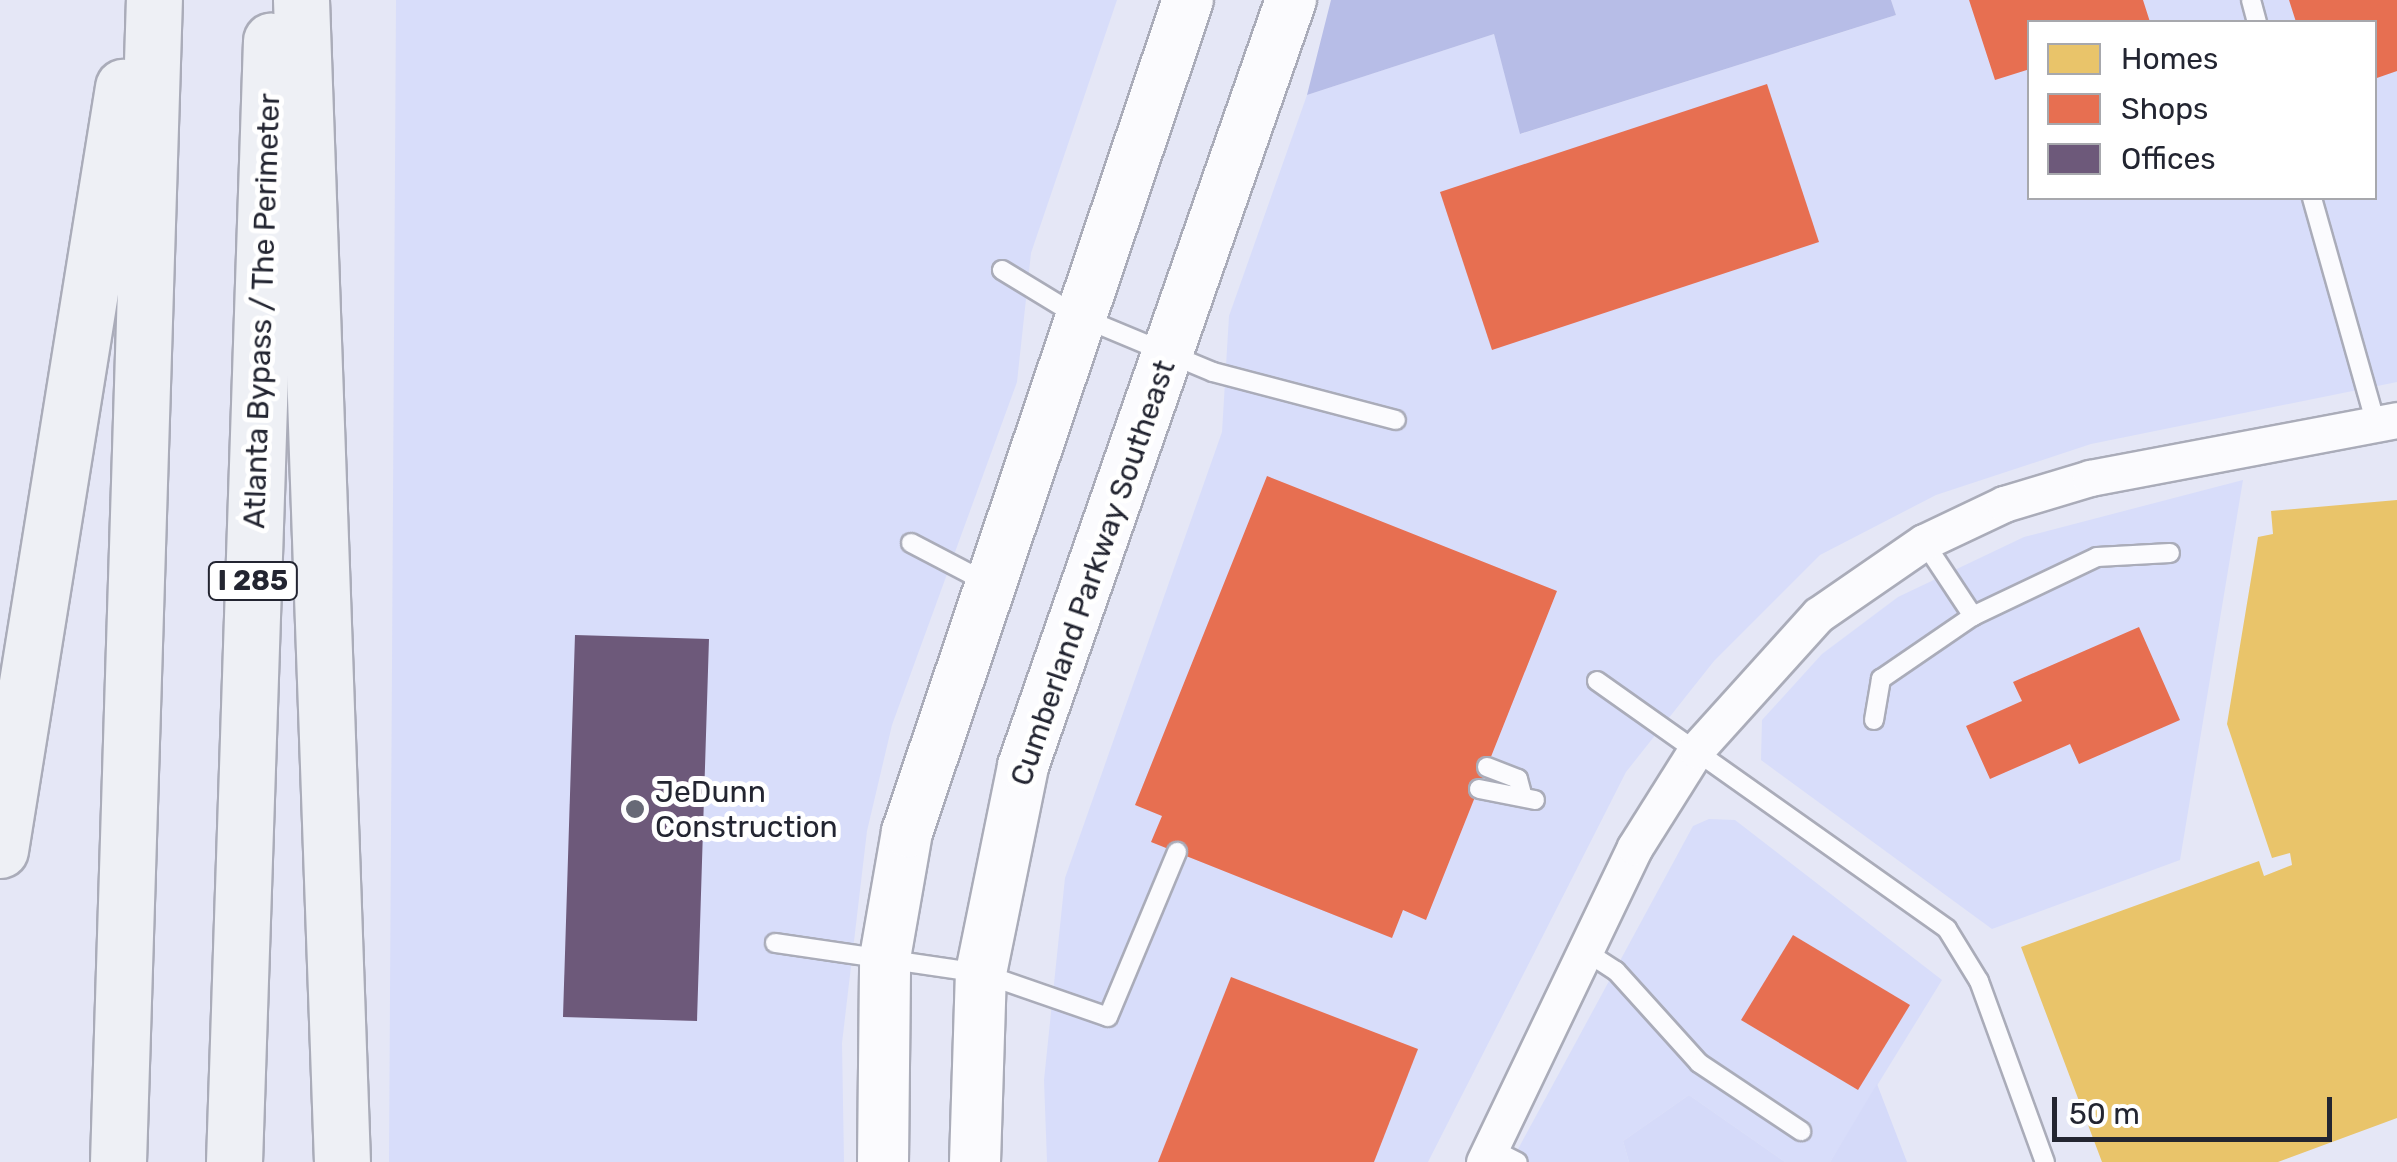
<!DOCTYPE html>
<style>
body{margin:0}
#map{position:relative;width:2397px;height:1162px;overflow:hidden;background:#e5e7f6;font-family:Rubik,sans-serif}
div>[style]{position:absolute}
.built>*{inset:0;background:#d8ddfa}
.green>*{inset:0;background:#d5daf9}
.forest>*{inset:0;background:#b7bde7}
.homes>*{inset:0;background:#e9c46a}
.shops>*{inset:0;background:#e76f51}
.offices>*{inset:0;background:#6d597a}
.roads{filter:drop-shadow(2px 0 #aaacb9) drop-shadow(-2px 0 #aaacb9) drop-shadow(0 2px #aaacb9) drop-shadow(0 -2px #aaacb9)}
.service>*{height:18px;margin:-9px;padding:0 9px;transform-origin:9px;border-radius:9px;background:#fbfbfe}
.minor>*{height:35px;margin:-17.5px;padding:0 17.5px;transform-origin:17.5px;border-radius:17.5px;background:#fbfbfe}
.secondary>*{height:50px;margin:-25px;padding:0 25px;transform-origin:25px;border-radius:25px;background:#fbfbfe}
.motorway>*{height:55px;margin:-27.5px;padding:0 27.5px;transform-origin:27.5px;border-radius:27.5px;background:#eef0f5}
.dots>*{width:28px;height:28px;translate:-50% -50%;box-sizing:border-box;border:5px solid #fff;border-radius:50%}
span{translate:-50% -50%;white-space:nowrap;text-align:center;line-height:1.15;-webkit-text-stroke:10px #fff;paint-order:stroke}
.shield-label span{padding:2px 8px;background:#fff;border:2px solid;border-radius:8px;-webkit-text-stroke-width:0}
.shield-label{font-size:28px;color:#232531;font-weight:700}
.street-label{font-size:30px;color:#232531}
.poi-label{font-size:30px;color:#232531}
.left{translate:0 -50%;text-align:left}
.legend{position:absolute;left:2027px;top:20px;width:350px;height:180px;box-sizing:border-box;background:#fff;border:2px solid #a7a8ad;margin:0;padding:12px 18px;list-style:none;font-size:30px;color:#232531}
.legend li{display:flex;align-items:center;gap:20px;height:50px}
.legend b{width:50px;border:2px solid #a7a8ad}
.scale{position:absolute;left:2052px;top:1097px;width:280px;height:45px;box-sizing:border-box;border:5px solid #232531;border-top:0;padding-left:12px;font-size:30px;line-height:35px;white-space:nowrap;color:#232531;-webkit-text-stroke:8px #fff;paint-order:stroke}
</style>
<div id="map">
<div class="built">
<i style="clip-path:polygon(396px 0,1117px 0,1031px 253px,1017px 382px,892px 725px,867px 831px,842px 1043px,844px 1162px,389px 1162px)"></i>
<i style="clip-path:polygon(evenodd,1891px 0,2397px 0,2397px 382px,2091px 444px,1936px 495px,1820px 555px,1714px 661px,1626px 772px,1428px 1162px,1047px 1162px,1044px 1080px,1065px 878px,1222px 432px,1229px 316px,1307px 95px,1494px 34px,1521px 134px,1896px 15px,1891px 0,2030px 22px,2374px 22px,2374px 198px,2030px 198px,2030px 22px)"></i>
<i style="clip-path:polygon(2243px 480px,2180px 860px,1992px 929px,1761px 760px,1762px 720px,1822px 654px,1898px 597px,2024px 537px)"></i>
<i style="clip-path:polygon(1709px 819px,1735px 820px,1942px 980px,1830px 1162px,1785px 1162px,1689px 1095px,1623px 1141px,1629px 1162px,1511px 1162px,1693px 826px)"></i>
</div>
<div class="green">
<i style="clip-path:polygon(1877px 1084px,1907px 1162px,1830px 1162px)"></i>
<i style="clip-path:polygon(1689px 1095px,1785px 1162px,1629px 1162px,1623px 1141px)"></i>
</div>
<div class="forest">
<i style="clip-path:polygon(1331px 0,1891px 0,1896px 15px,1520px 134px,1494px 34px,1307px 95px)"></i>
</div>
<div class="homes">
<i style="clip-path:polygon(2397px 500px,2397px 1118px,2278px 1162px,2102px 1162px,2021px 947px,2259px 861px,2264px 876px,2292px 865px,2290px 853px,2272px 858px,2227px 724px,2258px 537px,2273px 534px,2271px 511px)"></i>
</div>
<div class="shops">
<i style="clip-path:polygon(1969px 0,2143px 0,2150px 22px,2030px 22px,2030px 69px,1995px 80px)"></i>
<i style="clip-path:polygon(2289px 0,2397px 0,2397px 71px,2374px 79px,2374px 22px,2296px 22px)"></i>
<i style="clip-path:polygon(1767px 84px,1819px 242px,1492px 350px,1440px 192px)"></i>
<i style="clip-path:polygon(1267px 476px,1557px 591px,1426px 920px,1403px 910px,1392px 938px,1151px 842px,1162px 816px,1135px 805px)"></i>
<i style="clip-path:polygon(2139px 627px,2180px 720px,2079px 764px,2070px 744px,1990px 779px,1966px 726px,2022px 701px,2013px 682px)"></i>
<i style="clip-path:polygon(1793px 935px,1910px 1005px,1858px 1090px,1741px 1020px)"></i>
<i style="clip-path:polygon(1231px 977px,1418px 1049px,1374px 1162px,1158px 1162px)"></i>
</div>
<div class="offices">
<i style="clip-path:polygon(575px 635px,709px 639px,697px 1021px,563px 1017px)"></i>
</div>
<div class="roads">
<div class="service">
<i style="left:2251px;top:0;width:23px;rotate:75deg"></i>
<i style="left:2312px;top:198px;width:235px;rotate:74.2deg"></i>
<i style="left:1002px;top:270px;width:87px;rotate:31.3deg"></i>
<i style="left:1076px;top:315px;width:148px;rotate:22.6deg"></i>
<i style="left:1213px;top:372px;width:189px;rotate:14.7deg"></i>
<i style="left:1924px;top:542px;width:89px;rotate:56.5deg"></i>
<i style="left:911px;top:543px;width:85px;rotate:27.5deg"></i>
<i style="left:1597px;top:681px;width:429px;rotate:35.3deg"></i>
<i style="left:1947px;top:929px;width:61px;rotate:58.4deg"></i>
<i style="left:1979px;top:981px;width:193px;rotate:70deg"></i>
<i style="left:1874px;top:720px;width:42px;rotate:-80.3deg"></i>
<i style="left:1881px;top:679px;width:112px;rotate:-34.4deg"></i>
<i style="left:1973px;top:616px;width:137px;rotate:-25.4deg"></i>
<i style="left:2097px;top:557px;width:73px;rotate:-3.1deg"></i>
<i style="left:1487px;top:767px;width:33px;rotate:21deg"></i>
<i style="left:1518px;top:779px;width:16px;rotate:75deg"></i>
<i style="left:1479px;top:789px;width:57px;rotate:11.1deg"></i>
<i style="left:775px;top:943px;width:208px;rotate:8.3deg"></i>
<i style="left:981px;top:973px;width:134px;rotate:19.1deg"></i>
<i style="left:1108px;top:1017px;width:179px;rotate:-67.3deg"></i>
<i style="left:1585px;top:951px;width:37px;rotate:33deg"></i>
<i style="left:1616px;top:971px;width:124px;rotate:47.9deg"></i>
<i style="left:1699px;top:1063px;width:123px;rotate:33.7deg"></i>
<i style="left:1490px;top:1148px;width:31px;rotate:27deg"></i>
</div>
<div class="minor">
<i style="left:1484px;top:1162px;width:349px;rotate:-64.4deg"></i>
<i style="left:1635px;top:847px;width:115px;rotate:-57.8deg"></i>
<i style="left:1696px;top:750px;width:182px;rotate:-47.9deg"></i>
<i style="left:1818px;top:615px;width:129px;rotate:-34.6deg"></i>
<i style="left:1924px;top:542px;width:89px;rotate:-25.4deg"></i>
<i style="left:2004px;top:504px;width:90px;rotate:-16.8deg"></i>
<i style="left:2090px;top:478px;width:312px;rotate:-10.7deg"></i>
</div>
<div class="secondary">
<i style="left:883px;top:1162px;width:204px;rotate:-89.4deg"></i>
<i style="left:885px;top:958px;width:128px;rotate:-80.1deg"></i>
<i style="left:907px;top:832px;width:878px;rotate:-71.34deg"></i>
<i style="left:975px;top:1162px;width:189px;rotate:-88.2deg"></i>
<i style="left:981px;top:973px;width:211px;rotate:-78.5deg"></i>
<i style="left:1023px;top:766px;width:812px;rotate:-70.72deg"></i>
</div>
<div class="motorway">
<i style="left:301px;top:0;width:1163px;rotate:87.98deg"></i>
<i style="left:0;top:850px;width:773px;rotate:-80.84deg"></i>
<i style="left:118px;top:1162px;width:1163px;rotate:-88.23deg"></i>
<i style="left:234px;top:1162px;width:1122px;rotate:-88.11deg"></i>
</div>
</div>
<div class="dots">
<i style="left:635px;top:809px;background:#676976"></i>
</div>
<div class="shield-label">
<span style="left:253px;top:581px">I 285</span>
</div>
<div class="street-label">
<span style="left:262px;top:311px;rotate:-88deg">Atlanta Bypass / The Perimeter</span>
<span style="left:1093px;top:573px;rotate:-71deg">Cumberland Parkway Southeast</span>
</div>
<div class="poi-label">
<span class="left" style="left:655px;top:809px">JeDunn<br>Construction</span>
</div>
<ul class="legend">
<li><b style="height:28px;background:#e9c46a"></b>Homes</li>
<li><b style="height:28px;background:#e76f51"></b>Shops</li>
<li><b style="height:28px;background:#6d597a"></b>Offices</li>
</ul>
<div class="scale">50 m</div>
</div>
